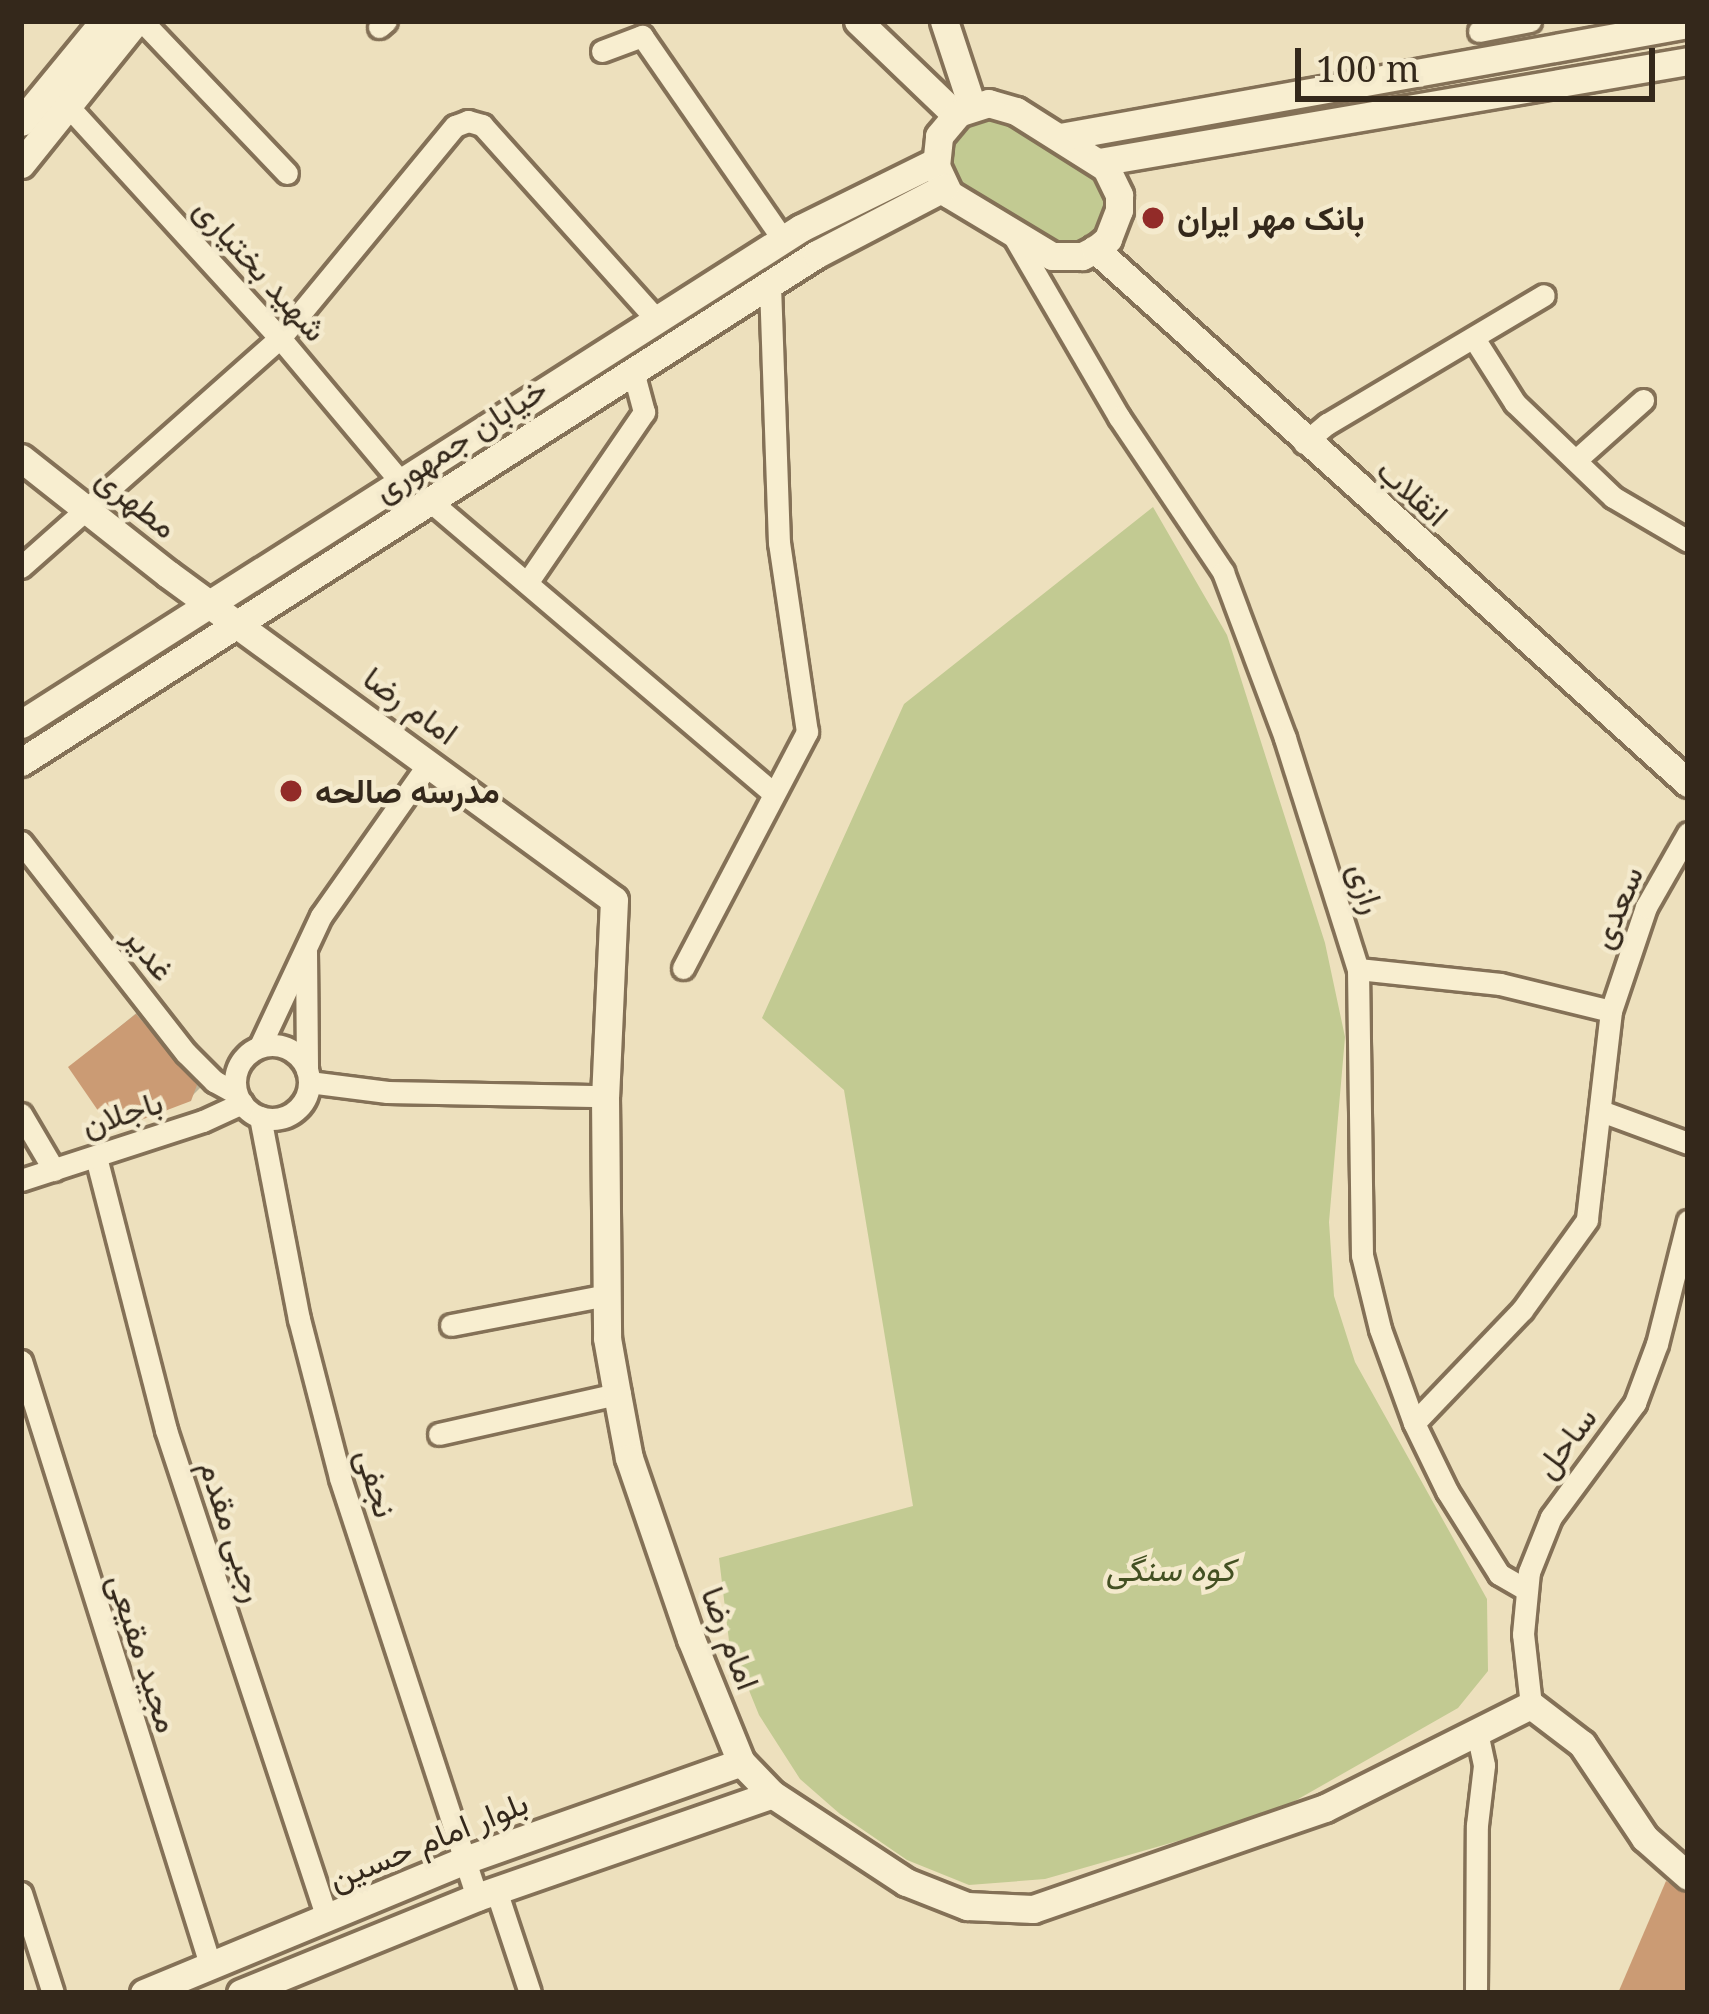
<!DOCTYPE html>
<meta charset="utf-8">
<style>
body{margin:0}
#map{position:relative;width:1709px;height:2014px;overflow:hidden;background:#ede0bd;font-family:"Noto Serif",Vazirmatn,serif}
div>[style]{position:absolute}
.green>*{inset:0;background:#c2ca92}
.shadow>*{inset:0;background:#0003}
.building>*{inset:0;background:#cb9b74}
.roads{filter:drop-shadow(3px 0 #847157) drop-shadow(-3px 0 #847157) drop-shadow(0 3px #847157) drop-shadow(0 -3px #847157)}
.street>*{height:21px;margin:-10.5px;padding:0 10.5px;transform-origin:10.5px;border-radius:10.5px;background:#f8eed0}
.street>.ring{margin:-10.5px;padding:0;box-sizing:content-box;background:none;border:21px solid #f8eed0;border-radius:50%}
.secondary>*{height:27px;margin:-13.5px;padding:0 13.5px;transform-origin:13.5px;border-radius:13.5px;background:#f8eed0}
.dots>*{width:33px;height:33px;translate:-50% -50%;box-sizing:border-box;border:6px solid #f4eacd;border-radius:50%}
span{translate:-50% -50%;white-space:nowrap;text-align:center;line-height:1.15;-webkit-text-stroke:9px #f4eacd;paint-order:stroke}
.poi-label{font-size:33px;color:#34281b;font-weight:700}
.left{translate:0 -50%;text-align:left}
.street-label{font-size:33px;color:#34281b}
.park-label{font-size:33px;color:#435022;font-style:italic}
.frame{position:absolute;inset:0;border:24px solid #34281b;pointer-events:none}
.scale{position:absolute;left:1295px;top:48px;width:360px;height:54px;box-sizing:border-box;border:6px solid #34281b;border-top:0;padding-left:15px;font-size:36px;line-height:42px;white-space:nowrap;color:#34281b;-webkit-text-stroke:9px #f4eacd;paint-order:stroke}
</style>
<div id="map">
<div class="green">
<i style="clip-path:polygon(988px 116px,1011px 122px,1096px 176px,1107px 209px,1089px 238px,1055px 244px,958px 185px,948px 164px,951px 141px,966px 123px)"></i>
<i style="clip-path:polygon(1153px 507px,1227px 635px,1325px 943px,1345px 1037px,1329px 1222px,1334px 1296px,1355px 1362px,1487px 1599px,1488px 1671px,1458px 1708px,1272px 1814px,1045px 1879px,969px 1885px,907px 1860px,840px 1814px,800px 1779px,759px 1715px,729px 1641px,719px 1558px,913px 1506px,844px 1090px,762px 1018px,904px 704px)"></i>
</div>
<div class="shadow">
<i style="clip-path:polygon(157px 996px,215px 1064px,210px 1078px,189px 1099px,71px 1067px)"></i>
</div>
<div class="building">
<i style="clip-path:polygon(136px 1014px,197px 1085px,191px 1101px,112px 1131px,68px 1067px)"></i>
<i style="clip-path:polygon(1666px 1881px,1688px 1894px,1688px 1993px,1618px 1993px)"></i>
</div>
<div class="roads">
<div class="street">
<i style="left:142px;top:21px;width:210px;rotate:46.4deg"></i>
<i style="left:379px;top:27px;width:9px;rotate:-41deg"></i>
<i style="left:1479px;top:31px;width:52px;rotate:-11.1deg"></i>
<i style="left:602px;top:51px;width:43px;rotate:-20.6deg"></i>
<i style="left:642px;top:36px;width:248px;rotate:55.3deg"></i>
<i style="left:67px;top:105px;width:316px;rotate:47.6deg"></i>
<i style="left:280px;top:338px;width:188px;rotate:50deg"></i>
<i style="left:1013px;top:235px;width:211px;rotate:59.8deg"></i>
<i style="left:1119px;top:417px;width:187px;rotate:56.1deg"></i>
<i style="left:1223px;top:572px;width:177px;rotate:69.5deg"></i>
<i style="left:1285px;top:738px;width:242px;rotate:72.5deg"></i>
<i style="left:1358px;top:969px;width:286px;rotate:89.2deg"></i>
<i style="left:1362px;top:1255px;width:76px;rotate:76.3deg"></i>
<i style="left:1380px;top:1329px;width:100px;rotate:70.1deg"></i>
<i style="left:1414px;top:1423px;width:76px;rotate:64.1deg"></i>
<i style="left:1447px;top:1491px;width:98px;rotate:57.9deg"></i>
<i style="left:1499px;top:1574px;width:32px;rotate:30deg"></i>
<i style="left:1475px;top:340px;width:75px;rotate:57.6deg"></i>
<i style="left:1515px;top:403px;width:136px;rotate:43.8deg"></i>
<i style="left:1613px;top:497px;width:87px;rotate:30.4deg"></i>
<i style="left:1304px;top:443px;width:30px;rotate:-40deg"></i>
<i style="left:1327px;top:424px;width:252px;rotate:-30.7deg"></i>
<i style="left:1576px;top:460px;width:90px;rotate:-41.8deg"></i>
<i style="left:430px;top:501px;width:449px;rotate:40.4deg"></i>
<i style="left:21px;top:567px;width:346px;rotate:-41.5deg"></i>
<i style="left:280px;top:338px;width:275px;rotate:-50.5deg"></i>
<i style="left:455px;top:126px;width:14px;rotate:-21deg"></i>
<i style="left:468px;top:121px;width:15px;rotate:16deg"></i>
<i style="left:482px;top:125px;width:261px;rotate:48.1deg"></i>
<i style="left:529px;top:580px;width:204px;rotate:-55.6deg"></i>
<i style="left:644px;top:412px;width:42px;rotate:-105deg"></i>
<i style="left:21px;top:842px;width:268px;rotate:52deg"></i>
<i style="left:186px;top:1053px;width:40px;rotate:45deg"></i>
<i style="left:214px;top:1081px;width:25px;rotate:29deg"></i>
<i style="left:306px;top:951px;width:119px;rotate:89.5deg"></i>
<i style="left:683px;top:968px;width:267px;rotate:-62.3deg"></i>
<i style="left:807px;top:732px;width:191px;rotate:-98.4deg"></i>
<i style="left:779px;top:543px;width:259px;rotate:-92deg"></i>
<i style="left:1358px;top:969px;width:143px;rotate:6deg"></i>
<i style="left:1500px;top:984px;width:114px;rotate:13.7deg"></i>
<i style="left:1611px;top:1011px;width:210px;rotate:96.6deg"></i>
<i style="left:1587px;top:1220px;width:111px;rotate:125.8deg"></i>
<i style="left:1522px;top:1310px;width:156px;rotate:133.7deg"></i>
<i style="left:1611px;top:1011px;width:110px;rotate:-71.4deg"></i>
<i style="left:1646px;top:907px;width:85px;rotate:-60.4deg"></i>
<i class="ring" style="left:235px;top:1045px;width:53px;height:53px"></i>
<i style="left:260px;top:1046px;width:144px;rotate:-64.9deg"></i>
<i style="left:321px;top:916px;width:187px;rotate:-54.8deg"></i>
<i style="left:309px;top:1082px;width:79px;rotate:7.3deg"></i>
<i style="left:387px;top:1092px;width:218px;rotate:1.1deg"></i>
<i style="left:1601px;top:1111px;width:93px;rotate:20.2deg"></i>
<i style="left:21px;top:1114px;width:65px;rotate:59.5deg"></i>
<i style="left:260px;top:1117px;width:206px;rotate:79.1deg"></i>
<i style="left:299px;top:1319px;width:164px;rotate:75.5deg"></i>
<i style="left:340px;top:1478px;width:441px;rotate:71.9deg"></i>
<i style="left:96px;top:1157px;width:282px;rotate:75.6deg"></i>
<i style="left:166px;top:1430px;width:514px;rotate:71.74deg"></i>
<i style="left:21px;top:1180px;width:191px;rotate:-18deg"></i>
<i style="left:203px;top:1121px;width:43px;rotate:-24.8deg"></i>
<i style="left:451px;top:1325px;width:159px;rotate:-10.9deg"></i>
<i style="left:21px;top:1361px;width:632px;rotate:72.6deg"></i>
<i style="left:439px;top:1434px;width:182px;rotate:-12.7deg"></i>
<i style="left:1531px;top:1705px;width:71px;rotate:-96.4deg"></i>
<i style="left:1523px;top:1634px;width:62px;rotate:-84.5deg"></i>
<i style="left:1529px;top:1572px;width:59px;rotate:-68.2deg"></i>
<i style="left:1551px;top:1517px;width:142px;rotate:-53.6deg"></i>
<i style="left:1635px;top:1403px;width:63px;rotate:-69.6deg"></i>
<i style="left:1657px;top:1344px;width:127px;rotate:-75.9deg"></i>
<i style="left:496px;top:1890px;width:108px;rotate:71.7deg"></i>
<i style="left:21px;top:1893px;width:105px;rotate:72.3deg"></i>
<i style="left:1476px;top:1993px;width:168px;rotate:-89.7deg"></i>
<i style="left:1477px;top:1825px;width:60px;rotate:-83.3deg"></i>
<i style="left:1484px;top:1765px;width:34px;rotate:-102deg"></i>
</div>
<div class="secondary">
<i style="left:858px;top:21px;width:136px;rotate:43.8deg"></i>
<i style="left:944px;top:21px;width:89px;rotate:71.8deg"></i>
<i style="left:988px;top:103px;width:29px;rotate:16deg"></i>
<i style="left:1016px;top:111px;width:107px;rotate:32.3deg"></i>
<i style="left:1106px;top:168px;width:30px;rotate:64deg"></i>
<i style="left:1119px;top:195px;width:15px;rotate:90deg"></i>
<i style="left:1119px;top:210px;width:31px;rotate:111deg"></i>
<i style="left:1108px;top:239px;width:16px;rotate:140deg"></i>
<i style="left:1096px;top:249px;width:16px;rotate:153deg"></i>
<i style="left:1082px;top:256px;width:30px;rotate:180deg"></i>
<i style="left:1052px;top:256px;width:120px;rotate:-149deg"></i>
<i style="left:949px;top:194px;width:31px;rotate:-115deg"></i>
<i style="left:936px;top:166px;width:30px;rotate:-84deg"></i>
<i style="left:939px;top:136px;width:30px;rotate:-50deg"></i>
<i style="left:958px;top:113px;width:32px;rotate:-18deg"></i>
<i style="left:21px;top:122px;width:131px;rotate:-50.6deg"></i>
<i style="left:1060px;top:137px;width:638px;rotate:-10.2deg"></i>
<i style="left:1099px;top:162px;width:598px;rotate:-9.73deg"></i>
<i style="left:21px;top:164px;width:184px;rotate:-51.2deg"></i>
<i style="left:1095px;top:249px;width:798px;rotate:42deg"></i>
<i style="left:21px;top:458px;width:187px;rotate:38.3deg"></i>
<i style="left:168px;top:574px;width:552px;rotate:36.16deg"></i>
<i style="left:614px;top:900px;width:196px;rotate:92.6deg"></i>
<i style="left:605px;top:1096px;width:242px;rotate:89.5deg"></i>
<i style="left:607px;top:1338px;width:57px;rotate:79.9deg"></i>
<i style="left:617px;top:1394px;width:65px;rotate:79.4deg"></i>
<i style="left:629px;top:1458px;width:191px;rotate:71.1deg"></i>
<i style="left:691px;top:1639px;width:133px;rotate:67.9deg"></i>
<i style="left:741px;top:1762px;width:45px;rotate:45.9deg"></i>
<i style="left:772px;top:1794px;width:160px;rotate:33.3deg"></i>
<i style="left:906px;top:1882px;width:66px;rotate:21.5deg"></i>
<i style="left:967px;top:1906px;width:66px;rotate:2.6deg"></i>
<i style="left:1033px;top:1909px;width:309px;rotate:-19.1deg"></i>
<i style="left:1325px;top:1808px;width:230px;rotate:-26.6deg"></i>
<i style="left:1531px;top:1705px;width:64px;rotate:37.4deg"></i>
<i style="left:1582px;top:1744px;width:113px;rotate:56.2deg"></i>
<i style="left:1645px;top:1838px;width:57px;rotate:41.5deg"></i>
<i style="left:21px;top:724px;width:924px;rotate:-32.45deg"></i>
<i style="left:801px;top:228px;width:149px;rotate:-26.2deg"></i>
<i style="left:21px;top:762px;width:944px;rotate:-32.55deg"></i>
<i style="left:817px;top:254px;width:144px;rotate:-27.6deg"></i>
<i style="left:144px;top:1993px;width:347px;rotate:-22.5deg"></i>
<i style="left:465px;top:1860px;width:293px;rotate:-19.5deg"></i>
<i style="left:241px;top:1993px;width:255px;rotate:-22.1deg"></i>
<i style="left:477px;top:1897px;width:312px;rotate:-19.2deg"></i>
</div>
</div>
<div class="dots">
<i style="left:1153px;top:218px;background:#922b28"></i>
<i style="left:291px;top:791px;background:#922b28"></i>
</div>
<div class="poi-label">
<span class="left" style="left:1177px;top:218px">بانک مهر ایران</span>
<span class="left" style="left:315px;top:791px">مدرسه صالحه</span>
</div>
<div class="street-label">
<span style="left:261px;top:269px;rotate:48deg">شهید بختیاری</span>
<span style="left:460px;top:439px;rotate:-33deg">خیابان جمهوری</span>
<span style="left:1413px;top:492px;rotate:42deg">انقلاب</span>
<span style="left:137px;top:502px;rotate:39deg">مطهری</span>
<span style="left:411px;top:705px;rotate:36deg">امام رضا</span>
<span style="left:1367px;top:888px;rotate:72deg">رازی</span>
<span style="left:1616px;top:907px;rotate:-67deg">سعدی</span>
<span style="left:150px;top:953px;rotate:52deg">غدیر</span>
<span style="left:122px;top:1113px;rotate:-18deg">باجلان</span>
<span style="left:1565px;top:1442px;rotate:-53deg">ساحل</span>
<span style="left:377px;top:1483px;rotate:73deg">نجفی</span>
<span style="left:233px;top:1531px;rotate:72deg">رجبی مقدم</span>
<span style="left:731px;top:1638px;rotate:69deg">امام رضا</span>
<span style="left:144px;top:1653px;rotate:72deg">مجید مقیعی</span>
<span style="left:428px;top:1840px;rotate:-22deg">بلوار امام حسین</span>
</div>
<div class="park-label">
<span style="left:1170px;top:1569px">کوه سنگی</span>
</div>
<div class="frame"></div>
<div class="scale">100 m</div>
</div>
